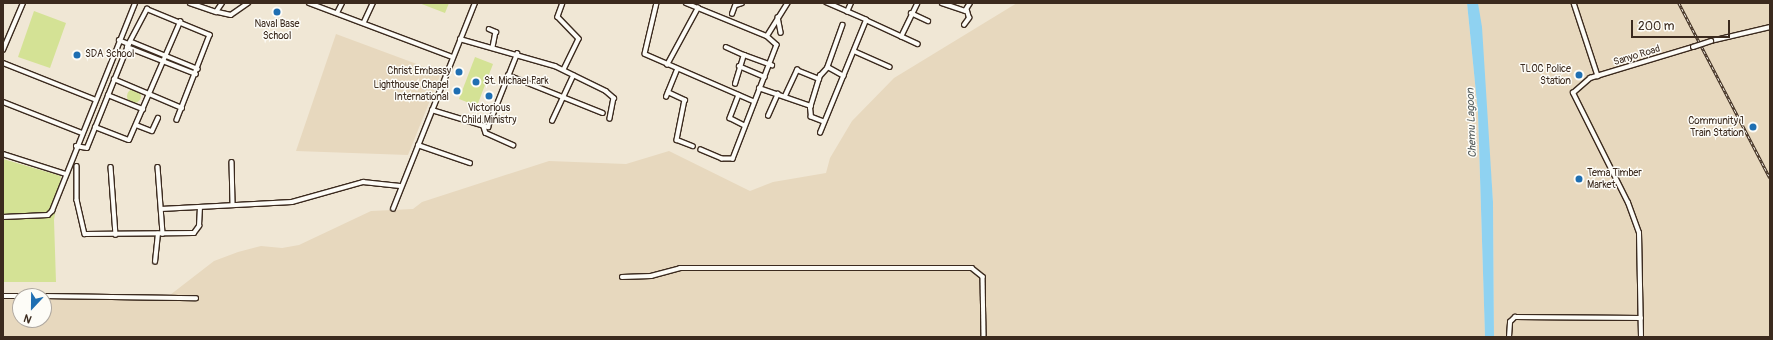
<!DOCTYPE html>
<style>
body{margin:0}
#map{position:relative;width:1773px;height:340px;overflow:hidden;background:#f0e7d5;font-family:Pangolin,sans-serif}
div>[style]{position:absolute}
.built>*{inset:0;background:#e7d8be}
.green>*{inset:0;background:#d4e295}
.round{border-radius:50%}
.water>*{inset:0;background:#8fd2f1}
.roads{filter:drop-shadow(1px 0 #3b2a1e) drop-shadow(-1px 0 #3b2a1e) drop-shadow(0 1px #3b2a1e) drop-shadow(0 -1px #3b2a1e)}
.minor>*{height:3.5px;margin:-1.75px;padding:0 1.75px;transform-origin:1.75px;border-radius:1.75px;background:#fdfcf7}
.rail>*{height:2.5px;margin-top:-1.25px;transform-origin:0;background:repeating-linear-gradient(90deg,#fdfcf7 0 3px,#3b2a1e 0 6px);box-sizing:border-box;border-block:1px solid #3b2a1e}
.bridges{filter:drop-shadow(1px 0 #3b2a1e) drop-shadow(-1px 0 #3b2a1e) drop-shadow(0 1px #3b2a1e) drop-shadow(0 -1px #3b2a1e)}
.minor-bridge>*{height:3.5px;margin:-1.75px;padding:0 1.75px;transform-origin:1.75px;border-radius:1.75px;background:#fdfcf7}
.dots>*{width:11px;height:11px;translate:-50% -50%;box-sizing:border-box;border:2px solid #fdfcf7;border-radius:50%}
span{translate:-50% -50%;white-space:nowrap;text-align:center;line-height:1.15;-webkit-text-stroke:3px #fdfcf7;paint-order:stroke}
.poi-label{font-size:10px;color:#3b2a1e}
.left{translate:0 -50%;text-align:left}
.right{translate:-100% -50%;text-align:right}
.street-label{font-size:10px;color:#3b2a1e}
.water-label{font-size:11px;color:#545c5d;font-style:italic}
.frame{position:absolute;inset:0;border:4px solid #3b2a1e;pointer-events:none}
.north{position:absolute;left:12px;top:288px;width:40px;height:40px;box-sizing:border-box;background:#fdfcf7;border:1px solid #afa8a0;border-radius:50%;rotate:202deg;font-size:11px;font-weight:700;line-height:16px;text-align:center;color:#3b2a1e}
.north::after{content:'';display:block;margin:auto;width:14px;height:18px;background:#1f6fb2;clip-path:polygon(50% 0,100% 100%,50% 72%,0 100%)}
.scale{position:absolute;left:1631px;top:20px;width:99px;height:18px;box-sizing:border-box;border:2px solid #3b2a1e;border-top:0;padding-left:5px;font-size:12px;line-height:14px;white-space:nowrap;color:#3b2a1e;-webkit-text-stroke:3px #fdfcf7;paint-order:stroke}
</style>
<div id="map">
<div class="built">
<i style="clip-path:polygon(evenodd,1017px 3px,1467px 3px,1478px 113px,1485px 337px,3px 337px,3px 293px,170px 295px,214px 261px,238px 252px,261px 246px,282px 248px,299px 245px,371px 211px,413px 209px,422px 202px,549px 161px,626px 164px,669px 151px,750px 191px,773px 182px,826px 173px,830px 158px,852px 121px,894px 78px,1017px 3px,20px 296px,44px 296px,44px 320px,20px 320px,20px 296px)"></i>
<i style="clip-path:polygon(1478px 3px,1770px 3px,1770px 337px,1494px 337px,1493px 202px)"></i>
<i style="clip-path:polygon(336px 34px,441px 73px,408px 155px,296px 151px)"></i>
</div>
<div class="green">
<i style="clip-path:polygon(419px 3px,449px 3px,445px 13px)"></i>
<i style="clip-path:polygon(34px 11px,66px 23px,50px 68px,18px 57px)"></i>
<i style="clip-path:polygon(475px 57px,493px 64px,477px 106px,459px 99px)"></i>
<i class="round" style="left:127px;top:89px;width:14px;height:14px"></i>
<i style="clip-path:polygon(3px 159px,61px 176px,54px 220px,56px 282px,3px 282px)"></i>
</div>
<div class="water">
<i style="clip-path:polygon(1467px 3px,1478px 3px,1482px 27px,1493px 202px,1494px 337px,1485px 337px,1478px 113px)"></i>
</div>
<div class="roads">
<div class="minor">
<i style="left:190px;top:3px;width:28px;rotate:19deg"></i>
<i style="left:216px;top:12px;width:11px;rotate:-56deg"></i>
<i style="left:309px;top:3px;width:154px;rotate:20.6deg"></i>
<i style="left:563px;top:3px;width:15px;rotate:110deg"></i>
<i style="left:558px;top:17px;width:30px;rotate:46deg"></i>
<i style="left:579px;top:39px;width:34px;rotate:116deg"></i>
<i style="left:657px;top:3px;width:52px;rotate:103.2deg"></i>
<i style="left:645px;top:54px;width:118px;rotate:23.5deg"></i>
<i style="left:686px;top:3px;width:87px;rotate:22.2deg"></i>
<i style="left:767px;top:36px;width:13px;rotate:42deg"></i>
<i style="left:777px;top:45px;width:122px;rotate:111.1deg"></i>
<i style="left:733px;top:159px;width:11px;rotate:180deg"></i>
<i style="left:722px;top:159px;width:23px;rotate:-157deg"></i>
<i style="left:942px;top:3px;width:24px;rotate:19deg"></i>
<i style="left:965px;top:11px;width:9px;rotate:-58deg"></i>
<i style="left:1574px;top:3px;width:77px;rotate:71.8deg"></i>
<i style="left:736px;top:5px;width:6px;rotate:-18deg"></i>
<i style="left:218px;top:12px;width:13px;rotate:13deg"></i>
<i style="left:231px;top:15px;width:21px;rotate:-35deg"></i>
<i style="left:847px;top:12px;width:10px;rotate:-66deg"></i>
<i style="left:337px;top:13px;width:11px;rotate:-63deg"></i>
<i style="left:911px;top:13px;width:19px;rotate:25deg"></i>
<i style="left:732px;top:14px;width:12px;rotate:-70deg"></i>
<i style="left:778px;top:17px;width:16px;rotate:79deg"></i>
<i style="left:866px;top:20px;width:57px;rotate:24.8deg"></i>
<i style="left:364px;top:22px;width:21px;rotate:-65deg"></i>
<i style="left:843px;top:25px;width:45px;rotate:109.7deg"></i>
<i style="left:828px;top:67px;width:18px;rotate:29deg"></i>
<i style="left:964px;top:25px;width:9px;rotate:-54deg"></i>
<i style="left:969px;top:18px;width:7px;rotate:-106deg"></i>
<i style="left:489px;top:29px;width:8px;rotate:23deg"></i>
<i style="left:496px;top:32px;width:15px;rotate:101deg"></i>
<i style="left:767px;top:36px;width:39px;rotate:-58deg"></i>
<i style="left:901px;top:37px;width:37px;rotate:-64deg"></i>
<i style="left:460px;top:39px;width:99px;rotate:15.9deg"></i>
<i style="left:555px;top:66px;width:57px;rotate:26.1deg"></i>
<i style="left:606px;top:91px;width:11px;rotate:41deg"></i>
<i style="left:614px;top:98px;width:21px;rotate:101deg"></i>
<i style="left:119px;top:40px;width:11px;rotate:22deg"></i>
<i style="left:1711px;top:41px;width:61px;rotate:-13.3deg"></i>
<i style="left:132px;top:42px;width:71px;rotate:22.2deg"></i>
<i style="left:127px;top:47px;width:43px;rotate:-62.2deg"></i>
<i style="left:147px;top:9px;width:68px;rotate:22.4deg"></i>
<i style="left:210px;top:35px;width:91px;rotate:111.2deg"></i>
<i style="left:127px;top:47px;width:74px;rotate:21.4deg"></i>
<i style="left:726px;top:47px;width:20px;rotate:24deg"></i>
<i style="left:3px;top:50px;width:51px;rotate:-66.9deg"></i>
<i style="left:854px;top:51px;width:39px;rotate:24deg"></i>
<i style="left:3px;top:63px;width:98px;rotate:21.6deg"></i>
<i style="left:667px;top:65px;width:65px;rotate:-61.5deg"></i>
<i style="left:739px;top:66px;width:28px;rotate:23deg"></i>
<i style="left:508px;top:75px;width:102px;rotate:21.8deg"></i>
<i style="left:114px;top:79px;width:74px;rotate:23.1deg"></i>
<i style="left:735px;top:84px;width:30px;rotate:-73deg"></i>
<i style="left:744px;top:55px;width:30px;rotate:20deg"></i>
<i style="left:759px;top:88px;width:55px;rotate:19.1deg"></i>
<i style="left:668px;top:92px;width:19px;rotate:25deg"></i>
<i style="left:685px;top:100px;width:41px;rotate:101.3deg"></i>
<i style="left:677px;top:140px;width:17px;rotate:21deg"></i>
<i style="left:108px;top:95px;width:38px;rotate:22deg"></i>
<i style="left:739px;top:95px;width:25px;rotate:111deg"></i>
<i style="left:730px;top:118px;width:16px;rotate:27deg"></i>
<i style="left:785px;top:96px;width:29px;rotate:-65deg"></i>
<i style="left:797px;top:70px;width:24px;rotate:22deg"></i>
<i style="left:666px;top:97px;width:29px;rotate:-68deg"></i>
<i style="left:3px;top:102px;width:85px;rotate:21.4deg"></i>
<i style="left:432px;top:110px;width:59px;rotate:16.9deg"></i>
<i style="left:488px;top:127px;width:79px;rotate:-68.3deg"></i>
<i style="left:768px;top:116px;width:24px;rotate:-66deg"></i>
<i style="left:552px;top:121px;width:50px;rotate:-65deg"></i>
<i style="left:824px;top:122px;width:14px;rotate:-159deg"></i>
<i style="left:811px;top:117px;width:9px;rotate:-96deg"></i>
<i style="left:810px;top:108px;width:34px;rotate:-73deg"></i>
<i style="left:820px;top:76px;width:12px;rotate:-48deg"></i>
<i style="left:136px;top:125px;width:17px;rotate:21deg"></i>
<i style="left:152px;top:131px;width:14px;rotate:-65deg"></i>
<i style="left:95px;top:127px;width:36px;rotate:21deg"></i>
<i style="left:129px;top:140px;width:129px;rotate:-66.6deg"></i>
<i style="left:484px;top:127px;width:6px;rotate:72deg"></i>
<i style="left:486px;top:133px;width:30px;rotate:24deg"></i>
<i style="left:820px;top:133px;width:122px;rotate:-67.8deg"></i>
<i style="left:866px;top:20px;width:43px;rotate:-156.4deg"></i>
<i style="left:418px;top:145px;width:55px;rotate:19.1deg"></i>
<i style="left:76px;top:146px;width:11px;rotate:10deg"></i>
<i style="left:87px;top:148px;width:110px;rotate:-68.1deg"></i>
<i style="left:3px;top:154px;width:66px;rotate:17.6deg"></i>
<i style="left:232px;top:162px;width:42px;rotate:88.6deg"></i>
<i style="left:77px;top:166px;width:34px;rotate:90deg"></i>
<i style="left:77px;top:200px;width:35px;rotate:77deg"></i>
<i style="left:85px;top:234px;width:109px;rotate:-0.5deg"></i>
<i style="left:194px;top:233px;width:9px;rotate:-54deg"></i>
<i style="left:199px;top:226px;width:17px;rotate:-87deg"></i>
<i style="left:111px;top:167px;width:68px;rotate:85.8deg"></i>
<i style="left:158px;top:167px;width:67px;rotate:85.7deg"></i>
<i style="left:161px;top:209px;width:131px;rotate:-3.1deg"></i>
<i style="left:292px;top:202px;width:74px;rotate:-15.7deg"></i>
<i style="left:363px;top:182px;width:37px;rotate:6deg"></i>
<i style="left:393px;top:209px;width:222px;rotate:-68.3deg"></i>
<i style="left:3px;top:217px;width:45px;rotate:-2.5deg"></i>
<i style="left:48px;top:215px;width:6px;rotate:-45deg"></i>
<i style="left:52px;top:211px;width:224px;rotate:-68.2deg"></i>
<i style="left:155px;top:262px;width:28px;rotate:-84deg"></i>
<i style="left:622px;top:277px;width:29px;rotate:-2deg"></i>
<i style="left:651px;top:276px;width:30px;rotate:-15deg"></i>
<i style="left:680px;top:268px;width:292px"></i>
<i style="left:972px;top:268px;width:14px;rotate:39deg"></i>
<i style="left:983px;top:277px;width:60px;rotate:89deg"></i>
<i style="left:3px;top:296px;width:17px"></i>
<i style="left:44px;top:296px;width:152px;rotate:0.8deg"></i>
<i style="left:1509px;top:337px;width:15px;rotate:-86deg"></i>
<i style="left:1510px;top:322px;width:7px;rotate:-45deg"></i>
<i style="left:1515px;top:317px;width:126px;rotate:0.5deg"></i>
<i style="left:1641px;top:337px;width:104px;rotate:-91.1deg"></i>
<i style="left:1639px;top:233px;width:32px;rotate:-110deg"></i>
<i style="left:1628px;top:203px;width:123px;rotate:-116.6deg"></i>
<i style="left:1573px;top:93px;width:23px;rotate:-41deg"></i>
<i style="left:1590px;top:78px;width:108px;rotate:-16.8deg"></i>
</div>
</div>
<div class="rail">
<i style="left:1679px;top:3px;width:197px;rotate:62.5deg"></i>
</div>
<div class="bridges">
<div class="minor-bridge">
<i style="left:1693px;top:47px;width:19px;rotate:-18deg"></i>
</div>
</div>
<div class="dots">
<i style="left:277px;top:12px;background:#1f6fb2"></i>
<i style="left:77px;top:55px;background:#1f6fb2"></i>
<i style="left:459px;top:72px;background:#1f6fb2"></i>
<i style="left:1579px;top:75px;background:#1f6fb2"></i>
<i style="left:476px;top:82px;background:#1f6fb2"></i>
<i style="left:457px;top:91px;background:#1f6fb2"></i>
<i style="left:489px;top:96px;background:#1f6fb2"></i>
<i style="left:1753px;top:127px;background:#1f6fb2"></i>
<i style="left:1579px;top:179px;background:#1f6fb2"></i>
</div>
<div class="poi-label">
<span style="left:277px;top:30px">Naval Base<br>School</span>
<span class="left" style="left:85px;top:55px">SDA School</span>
<span class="right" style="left:1571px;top:75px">TLOC Police<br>Station</span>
<span class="right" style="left:451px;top:72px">Christ Embassy</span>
<span class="left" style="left:484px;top:82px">St. Michael Park</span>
<span class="right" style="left:449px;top:91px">Lighthouse Chapel<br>International</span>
<span style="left:489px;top:114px">Victorious<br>Child Ministry</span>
<span class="right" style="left:1744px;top:127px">Community 1<br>Train Station</span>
<span class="left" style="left:1587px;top:179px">Tema Timber<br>Market</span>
</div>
<div class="street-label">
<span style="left:1637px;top:56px;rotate:-17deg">Sanyo Road</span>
</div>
<div class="water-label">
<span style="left:1472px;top:123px;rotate:-92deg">Chemu Lagoon</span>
</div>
<div class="frame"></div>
<div class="north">N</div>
<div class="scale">200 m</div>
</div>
